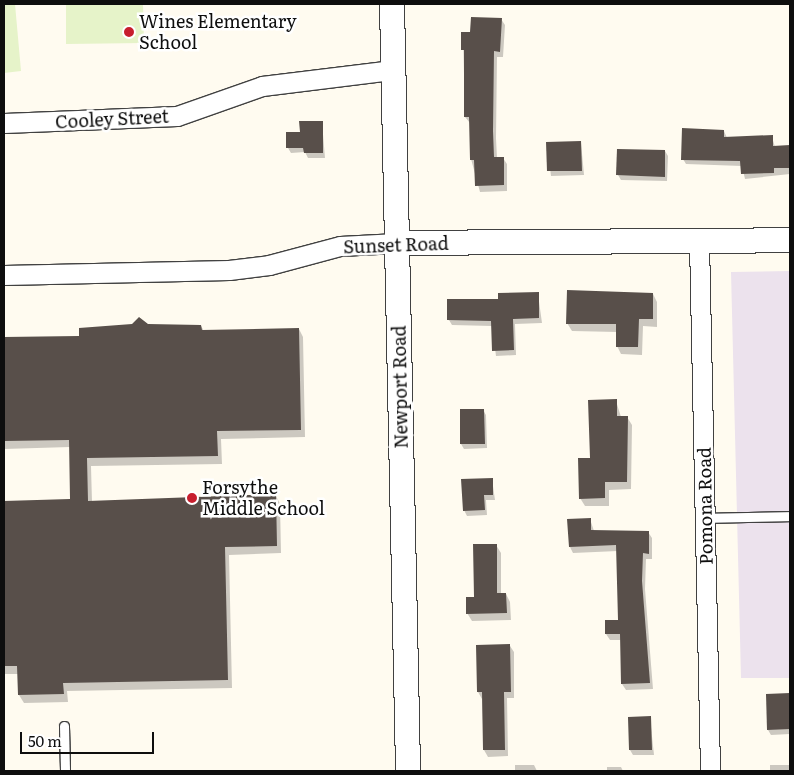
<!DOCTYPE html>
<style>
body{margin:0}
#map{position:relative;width:794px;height:775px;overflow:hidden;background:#fffbf0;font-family:Literata,serif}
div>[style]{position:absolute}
.industrial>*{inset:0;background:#ece2ed}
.pitch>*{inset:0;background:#e6f3c9}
.shadow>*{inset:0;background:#0003}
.building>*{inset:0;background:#584f4a}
.roads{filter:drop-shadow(1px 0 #414141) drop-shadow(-1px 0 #414141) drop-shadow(0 1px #414141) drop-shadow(0 -1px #414141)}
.service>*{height:9px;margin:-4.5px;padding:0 4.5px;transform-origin:4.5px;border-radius:4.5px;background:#fff}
.minor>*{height:19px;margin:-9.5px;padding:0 9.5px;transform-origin:9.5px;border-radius:9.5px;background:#fff}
.tertiary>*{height:24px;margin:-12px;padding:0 12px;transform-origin:12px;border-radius:12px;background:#fff}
.dots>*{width:14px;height:14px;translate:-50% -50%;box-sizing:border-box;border:2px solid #fff;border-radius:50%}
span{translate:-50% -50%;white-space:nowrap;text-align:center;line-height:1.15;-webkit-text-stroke:5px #fff;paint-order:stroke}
.poi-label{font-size:18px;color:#0e0e0e}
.left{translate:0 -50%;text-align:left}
.street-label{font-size:18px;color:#0e0e0e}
.frame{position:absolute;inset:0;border:5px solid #0e0e0e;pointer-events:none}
.scale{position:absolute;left:20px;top:732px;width:134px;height:22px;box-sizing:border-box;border:2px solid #0e0e0e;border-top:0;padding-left:6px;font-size:15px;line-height:18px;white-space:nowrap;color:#0e0e0e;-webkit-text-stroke:4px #fff;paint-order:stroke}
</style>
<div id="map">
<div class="industrial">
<i style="clip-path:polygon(790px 271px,790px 678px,741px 678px,731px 272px)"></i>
</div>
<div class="pitch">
<i style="clip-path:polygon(4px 4px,15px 4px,21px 71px,4px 73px)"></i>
<i style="clip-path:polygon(66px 4px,143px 4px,144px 43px,66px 44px)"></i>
</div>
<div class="shadow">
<i style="clip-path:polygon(501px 19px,505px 25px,503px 57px,497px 57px,496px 138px,497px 158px,503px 158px,507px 164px,507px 191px,480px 192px,471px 159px,470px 123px,465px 117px,463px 33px,471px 34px)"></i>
<i style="clip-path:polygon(322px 122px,325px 158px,308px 158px,305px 152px,291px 153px,288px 148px,301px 133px)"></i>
<i style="clip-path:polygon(724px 131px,727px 138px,772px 137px,775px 147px,790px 146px,790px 174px,745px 179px,742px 166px,686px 164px,683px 159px)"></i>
<i style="clip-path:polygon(547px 143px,581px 143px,584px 175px,551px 176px)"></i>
<i style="clip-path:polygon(665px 151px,668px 156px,667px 181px,621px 180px,618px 175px)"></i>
<i style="clip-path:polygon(538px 294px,542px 323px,515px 324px,516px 355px,496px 356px,492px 326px,452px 325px,449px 320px)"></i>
<i style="clip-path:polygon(653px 294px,657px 302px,657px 327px,643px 326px,642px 355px,621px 354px,617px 346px,617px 332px,572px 331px,567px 323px)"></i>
<i style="clip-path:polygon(147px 325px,201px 326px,204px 331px,299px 329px,303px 337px,305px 437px,221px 439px,222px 464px,91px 466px,92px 502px,276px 496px,280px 504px,281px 553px,229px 555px,232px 688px,67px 691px,68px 702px,24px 703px,19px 695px,18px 674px,4px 674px,4px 502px,71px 501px,70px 447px,4px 449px,4px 339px,80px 337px)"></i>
<i style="clip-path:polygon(616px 401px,621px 417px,627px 417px,632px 425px,631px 489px,609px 490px,609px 506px,585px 506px,580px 498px)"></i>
<i style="clip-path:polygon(483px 410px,486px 415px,487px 448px,464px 449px,461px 444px)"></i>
<i style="clip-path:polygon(492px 479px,495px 500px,486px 500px,487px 515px,467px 516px,464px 510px)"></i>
<i style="clip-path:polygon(590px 519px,594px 531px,648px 532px,652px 538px,652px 559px,646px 559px,645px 589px,653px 689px,626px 690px,622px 684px,621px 640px,610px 640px,606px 634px,619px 621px,618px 551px,573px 553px,570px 547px)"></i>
<i style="clip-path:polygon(496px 545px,501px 553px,501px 594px,506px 594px,510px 602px,511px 620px,472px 621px,467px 613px)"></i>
<i style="clip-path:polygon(510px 646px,514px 652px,514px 698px,507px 698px,508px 756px,488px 757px,484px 750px,482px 699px,478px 692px)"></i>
<i style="clip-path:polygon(790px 694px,790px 734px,771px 735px,768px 730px)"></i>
<i style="clip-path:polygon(650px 718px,654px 755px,633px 755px,630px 750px)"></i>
<i style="clip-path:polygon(515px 765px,534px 765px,537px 771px,515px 771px)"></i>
<i style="clip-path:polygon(770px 765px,790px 765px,790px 771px,770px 771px)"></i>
<i style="clip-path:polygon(607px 767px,621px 767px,623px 771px,607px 771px)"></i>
</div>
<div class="building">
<i style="clip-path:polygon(471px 17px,502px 18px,500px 52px,494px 51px,493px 131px,494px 157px,504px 157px,504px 185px,475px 186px,474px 160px,470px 160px,469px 117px,464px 117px,464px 50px,461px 50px,461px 32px,470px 32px)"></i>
<i style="clip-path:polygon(299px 121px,323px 121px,323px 153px,304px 153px,303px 148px,286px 148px,286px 132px,300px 132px)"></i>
<i style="clip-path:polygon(682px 128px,724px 130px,724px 137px,773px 135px,773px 146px,790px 145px,790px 168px,774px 168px,774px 173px,741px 174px,740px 161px,681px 160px)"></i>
<i style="clip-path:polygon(581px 141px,582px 171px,547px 171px,546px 142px)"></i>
<i style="clip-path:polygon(617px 149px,665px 150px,665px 177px,616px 175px)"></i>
<i style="clip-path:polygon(567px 290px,653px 293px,653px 319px,639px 319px,638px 347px,616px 347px,616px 324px,566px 324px)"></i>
<i style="clip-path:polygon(539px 292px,539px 318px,513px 319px,514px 350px,492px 351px,491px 321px,447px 320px,447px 299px,498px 299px,498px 293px)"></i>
<i style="clip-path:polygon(139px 317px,148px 324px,201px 325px,202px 330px,299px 328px,301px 430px,217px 431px,218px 456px,87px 458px,88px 501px,276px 494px,277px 546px,225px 547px,228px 680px,63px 683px,64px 694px,18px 695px,17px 666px,4px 666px,4px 501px,70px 499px,69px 440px,4px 441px,4px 337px,79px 336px,79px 328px,132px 324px)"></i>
<i style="clip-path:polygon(617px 399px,617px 416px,628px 416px,627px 482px,605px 482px,605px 498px,579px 499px,578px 458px,590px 458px,588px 400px)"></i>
<i style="clip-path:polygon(460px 409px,484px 409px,485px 444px,460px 444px)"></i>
<i style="clip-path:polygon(493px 478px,493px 495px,484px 495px,485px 510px,463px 511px,461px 479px)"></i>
<i style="clip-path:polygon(591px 518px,591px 530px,649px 531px,649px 554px,643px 553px,642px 581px,650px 683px,621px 684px,620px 634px,605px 634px,605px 620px,618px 620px,616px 545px,569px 547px,567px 519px)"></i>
<i style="clip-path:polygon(473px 544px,497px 544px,497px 593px,506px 593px,507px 613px,466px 614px,466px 597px,474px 597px)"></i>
<i style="clip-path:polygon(510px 644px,511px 692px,504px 692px,505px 750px,483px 750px,482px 692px,477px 692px,476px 645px)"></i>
<i style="clip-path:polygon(790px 693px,790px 729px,767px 730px,766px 694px)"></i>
<i style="clip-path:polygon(651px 716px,652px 750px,629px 750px,628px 717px)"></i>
</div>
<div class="roads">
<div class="service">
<i style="left:705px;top:518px;width:85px;rotate:-1.3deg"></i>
<i style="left:64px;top:726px;width:45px;rotate:88.7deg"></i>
</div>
<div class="minor">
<i style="left:4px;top:123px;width:173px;rotate:-2.3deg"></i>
<i style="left:177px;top:116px;width:90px;rotate:-19.4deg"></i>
<i style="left:262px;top:86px;width:132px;rotate:-7deg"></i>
<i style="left:699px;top:241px;width:530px;rotate:88.81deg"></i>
<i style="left:4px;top:275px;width:225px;rotate:-1.3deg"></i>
<i style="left:229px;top:270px;width:40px;rotate:-7.1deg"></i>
<i style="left:269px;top:265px;width:73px;rotate:-15deg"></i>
<i style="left:340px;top:246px;width:57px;rotate:-3deg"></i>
</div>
<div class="tertiary">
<i style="left:392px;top:4px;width:767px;rotate:88.8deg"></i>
<i style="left:397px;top:243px;width:393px;rotate:-0.4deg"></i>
</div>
</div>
<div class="dots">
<i style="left:129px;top:32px;background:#c71e2d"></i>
<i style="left:192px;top:498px;background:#c71e2d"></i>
</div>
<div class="poi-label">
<span class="left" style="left:139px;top:32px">Wines Elementary<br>School</span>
<span class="left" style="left:202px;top:498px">Forsythe<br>Middle School</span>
</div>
<div class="street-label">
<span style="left:112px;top:119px;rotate:-3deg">Cooley Street</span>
<span style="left:396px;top:245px;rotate:-2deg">Sunset Road</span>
<span style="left:400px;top:387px;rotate:-91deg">Newport Road</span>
<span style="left:705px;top:506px;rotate:-91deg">Pomona Road</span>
</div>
<div class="frame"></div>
<div class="scale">50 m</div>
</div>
